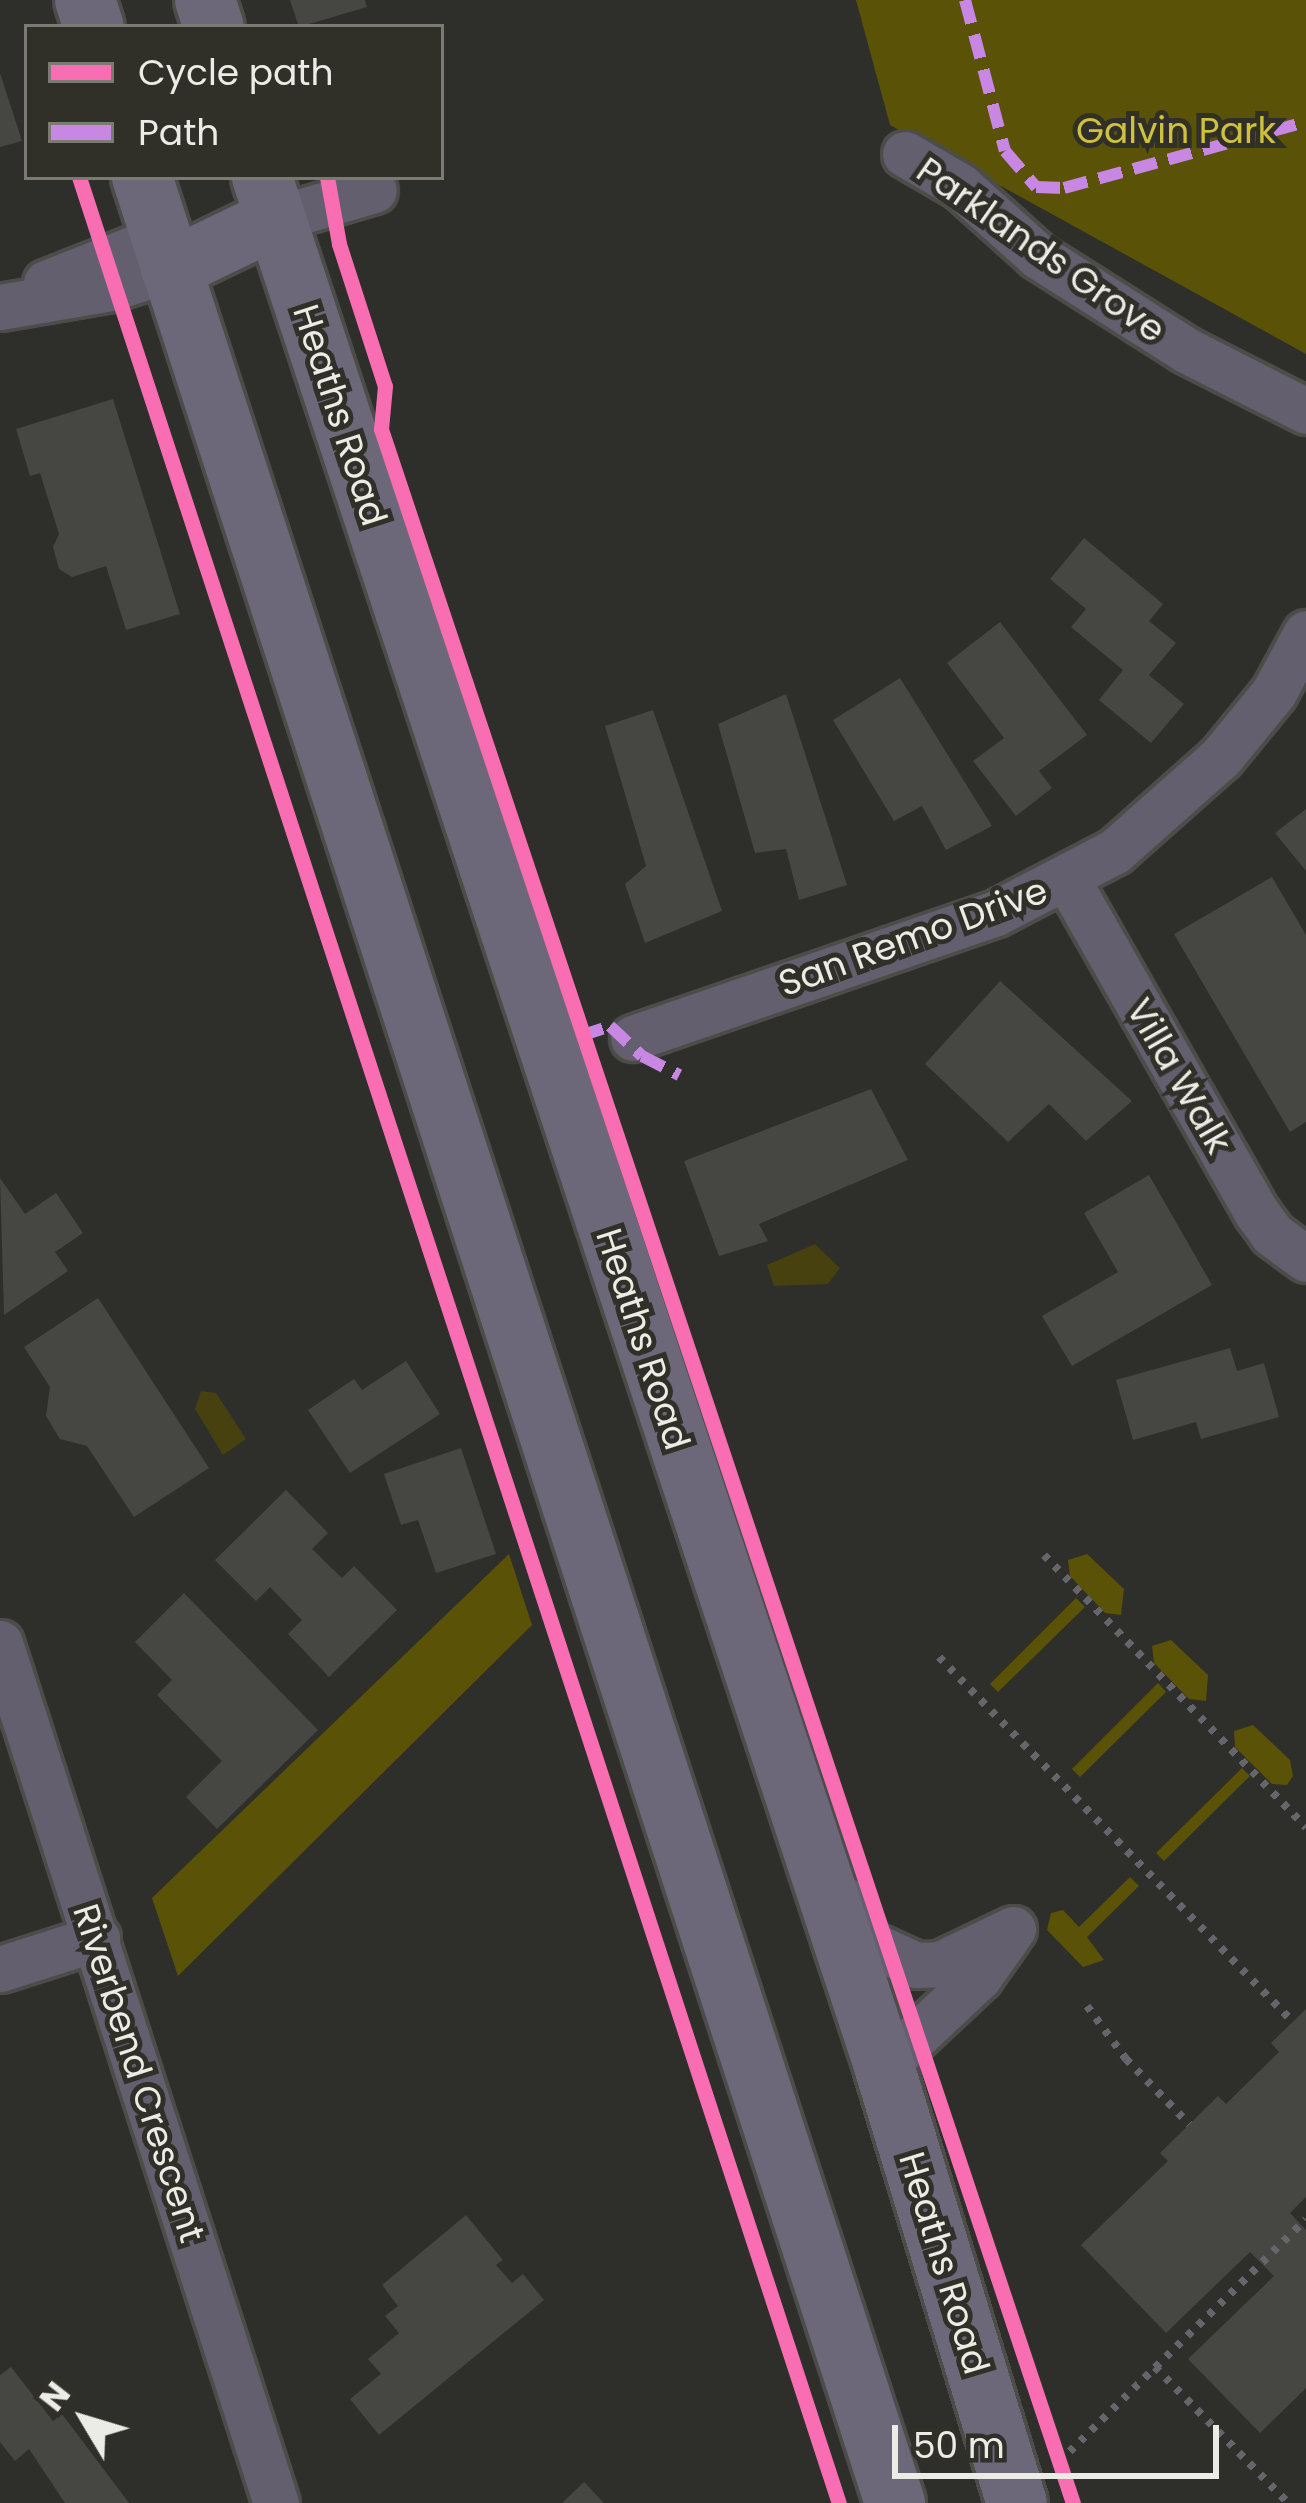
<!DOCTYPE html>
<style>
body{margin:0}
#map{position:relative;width:1306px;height:2503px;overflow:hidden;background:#2e2e2a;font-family:Poppins,sans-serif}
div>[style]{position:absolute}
.green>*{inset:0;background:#5a5207}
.water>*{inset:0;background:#474110}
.building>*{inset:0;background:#464642}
.path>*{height:8px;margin-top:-4px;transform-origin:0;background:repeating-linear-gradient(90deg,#66656b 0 6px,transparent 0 15px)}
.roads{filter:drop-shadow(3px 0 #4c4c49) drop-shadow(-3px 0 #4c4c49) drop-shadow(0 3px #4c4c49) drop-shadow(0 -3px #4c4c49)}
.minor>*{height:45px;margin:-22.5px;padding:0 22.5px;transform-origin:22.5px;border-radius:22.5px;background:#635f6e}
.major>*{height:60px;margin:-30px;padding:0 30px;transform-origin:30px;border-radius:30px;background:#6c6879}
.quiet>*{height:12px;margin-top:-6px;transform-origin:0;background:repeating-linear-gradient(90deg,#c787e3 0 24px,transparent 0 36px)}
.cycleway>*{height:15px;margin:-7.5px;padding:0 7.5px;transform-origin:7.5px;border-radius:7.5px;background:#f96db3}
span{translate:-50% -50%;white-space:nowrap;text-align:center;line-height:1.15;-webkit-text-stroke:10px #302f28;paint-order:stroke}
.park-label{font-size:36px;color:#d0c13c}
.street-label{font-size:36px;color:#ecece7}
.legend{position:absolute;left:24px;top:24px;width:420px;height:156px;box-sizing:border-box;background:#302f28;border:3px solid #7b7b74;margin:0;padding:15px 21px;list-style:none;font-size:36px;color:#ecece7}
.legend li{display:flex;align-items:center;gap:24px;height:60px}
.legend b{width:60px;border:3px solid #7b7b74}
.north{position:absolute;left:24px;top:2359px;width:120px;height:120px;-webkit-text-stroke:9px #302f28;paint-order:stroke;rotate:308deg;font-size:33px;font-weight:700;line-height:48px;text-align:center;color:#ecece7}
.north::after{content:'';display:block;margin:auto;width:42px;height:54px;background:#ecece7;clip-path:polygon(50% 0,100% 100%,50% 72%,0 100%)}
.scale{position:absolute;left:892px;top:2425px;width:327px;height:54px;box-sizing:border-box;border:6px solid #ecece7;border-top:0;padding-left:15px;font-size:36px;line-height:42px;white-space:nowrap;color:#ecece7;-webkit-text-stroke:9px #302f28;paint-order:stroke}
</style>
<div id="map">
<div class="green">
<i style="clip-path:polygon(856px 0,1306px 0,1306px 354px,890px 125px)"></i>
<i style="clip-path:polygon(509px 1554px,532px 1625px,178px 1976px,152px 1898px)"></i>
<i style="clip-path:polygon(1087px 1554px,1124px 1589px,1121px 1615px,1105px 1613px,1070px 1576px,1068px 1560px)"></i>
<i style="clip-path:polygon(1076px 1598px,1085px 1607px,998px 1692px,990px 1684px)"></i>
<i style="clip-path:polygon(1171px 1640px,1208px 1675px,1206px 1701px,1189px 1699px,1154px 1663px,1152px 1646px)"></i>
<i style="clip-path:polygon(1158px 1683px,1166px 1692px,1080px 1777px,1072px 1769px)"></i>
<i style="clip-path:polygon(1253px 1725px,1290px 1760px,1293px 1776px,1287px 1785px,1272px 1784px,1235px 1747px,1234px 1731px)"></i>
<i style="clip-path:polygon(1242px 1768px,1250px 1776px,1164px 1861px,1156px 1853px)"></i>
<i style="clip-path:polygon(1130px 1877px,1139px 1886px,1087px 1937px,1104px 1960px,1083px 1967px,1047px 1930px,1051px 1913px,1063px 1910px,1079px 1927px)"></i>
</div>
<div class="water">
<i style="clip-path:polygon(815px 1244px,840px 1268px,828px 1284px,774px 1286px,767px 1265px)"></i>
<i style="clip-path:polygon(201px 1391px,216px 1393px,246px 1439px,223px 1455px,195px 1409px)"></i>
</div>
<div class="building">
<i style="clip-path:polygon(290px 0,365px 0,367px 7px,299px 27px)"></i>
<i style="clip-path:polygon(0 73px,22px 141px,0 147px)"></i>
<i style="clip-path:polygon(113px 399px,180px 614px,126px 630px,106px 566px,72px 577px,59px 569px,53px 547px,59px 534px,40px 473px,30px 476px,16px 429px)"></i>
<i style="clip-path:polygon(1084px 538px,1163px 604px,1149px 621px,1176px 643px,1149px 675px,1184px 704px,1151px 743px,1099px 700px,1123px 670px,1071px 627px,1086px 609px,1050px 579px)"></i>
<i style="clip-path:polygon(1000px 622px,1087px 735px,1039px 771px,1052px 788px,1016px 816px,973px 761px,1004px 738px,947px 663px)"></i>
<i style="clip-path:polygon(900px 678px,992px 826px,946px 850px,922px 806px,894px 821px,833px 720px)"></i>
<i style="clip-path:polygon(786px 694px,847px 885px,799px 900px,786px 849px,755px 853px,718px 724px)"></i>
<i style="clip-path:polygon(653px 710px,722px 911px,645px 943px,625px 884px,646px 866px,605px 726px)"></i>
<i style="clip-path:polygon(1306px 809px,1306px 871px,1275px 833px)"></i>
<i style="clip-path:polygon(1272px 877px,1306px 935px,1306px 1122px,1290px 1132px,1174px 934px)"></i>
<i style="clip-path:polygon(1000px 981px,1132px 1101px,1086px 1141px,1049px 1104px,1008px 1142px,925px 1064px)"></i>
<i style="clip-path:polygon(871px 1089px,908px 1160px,759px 1224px,768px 1241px,719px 1256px,684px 1161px)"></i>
<i style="clip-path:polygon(1149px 1175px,1212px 1285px,1072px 1366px,1042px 1316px,1118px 1272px,1084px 1213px)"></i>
<i style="clip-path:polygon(0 1178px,25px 1214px,56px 1193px,83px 1233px,55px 1252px,68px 1271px,4px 1315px)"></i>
<i style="clip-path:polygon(98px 1298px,209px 1468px,134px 1517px,87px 1446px,60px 1439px,46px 1416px,50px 1387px,24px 1347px)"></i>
<i style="clip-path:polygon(1230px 1348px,1237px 1371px,1264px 1363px,1279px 1417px,1201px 1439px,1196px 1422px,1133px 1440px,1116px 1380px)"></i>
<i style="clip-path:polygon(406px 1361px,440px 1414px,350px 1473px,308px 1410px,354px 1379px,362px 1390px)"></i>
<i style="clip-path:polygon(461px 1448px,496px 1554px,436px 1573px,418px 1520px,401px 1525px,384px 1474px)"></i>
<i style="clip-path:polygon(286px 1490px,328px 1533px,312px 1549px,342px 1578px,354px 1566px,397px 1610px,329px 1677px,288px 1634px,302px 1620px,270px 1587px,256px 1601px,215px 1560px)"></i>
<i style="clip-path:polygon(184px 1593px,318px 1730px,217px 1829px,186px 1797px,222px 1761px,157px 1695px,172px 1680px,135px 1642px)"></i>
<i style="clip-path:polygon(1306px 2009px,1306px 2197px,1290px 2213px,1306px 2230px,1306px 2388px,1260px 2433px,1188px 2359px,1274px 2276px,1250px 2252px,1166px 2333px,1081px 2245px,1168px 2161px,1160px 2153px,1218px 2096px,1226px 2104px,1279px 2052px,1271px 2043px)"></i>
<i style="clip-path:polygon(466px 2215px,503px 2260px,496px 2265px,512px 2283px,523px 2274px,544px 2300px,379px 2435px,350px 2399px,381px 2374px,368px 2359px,399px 2333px,385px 2316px,398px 2306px,382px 2285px)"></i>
<i style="clip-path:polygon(11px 2367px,53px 2421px,62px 2414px,129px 2503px,65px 2503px,29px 2449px,15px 2461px,0 2442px,0 2375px)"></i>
<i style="clip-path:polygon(584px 2482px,604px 2503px,562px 2503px)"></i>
</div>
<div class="path">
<i style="left:1044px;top:1555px;width:378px;rotate:46.1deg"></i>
<i style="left:939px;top:1657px;width:508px;rotate:45.88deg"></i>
<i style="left:1087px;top:2006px;width:66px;rotate:53.7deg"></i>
<i style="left:1126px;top:2059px;width:91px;rotate:45.9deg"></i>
<i style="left:1155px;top:2367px;width:190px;rotate:45.6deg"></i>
<i style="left:1059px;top:2462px;width:346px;rotate:-44.5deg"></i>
</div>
<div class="roads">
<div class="minor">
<i style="left:905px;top:154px;width:64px;rotate:30.2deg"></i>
<i style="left:960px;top:186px;width:105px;rotate:41.9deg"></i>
<i style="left:1038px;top:256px;width:175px;rotate:32.4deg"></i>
<i style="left:1186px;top:350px;width:135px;rotate:26.9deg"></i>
<i style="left:275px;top:219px;width:103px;rotate:-16.3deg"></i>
<i style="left:46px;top:283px;width:125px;rotate:-21.6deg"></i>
<i style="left:0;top:307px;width:113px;rotate:-9.7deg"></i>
<i style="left:111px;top:288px;width:63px;rotate:-17.6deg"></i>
<i style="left:1067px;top:879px;width:384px;rotate:60.4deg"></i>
<i style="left:1257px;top:1213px;width:26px;rotate:54deg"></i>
<i style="left:1272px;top:1234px;width:42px;rotate:36.3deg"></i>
<i style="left:633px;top:1038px;width:384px;rotate:-19deg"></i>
<i style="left:996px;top:913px;width:134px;rotate:-27.5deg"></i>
<i style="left:1115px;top:851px;width:142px;rotate:-41.6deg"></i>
<i style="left:1221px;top:757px;width:84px;rotate:-50.8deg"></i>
<i style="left:1274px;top:692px;width:67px;rotate:-61.5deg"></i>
<i style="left:0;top:1643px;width:903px;rotate:72.21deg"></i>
<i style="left:844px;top:1899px;width:50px;rotate:61.4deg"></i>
<i style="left:868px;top:1943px;width:53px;rotate:24.6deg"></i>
<i style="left:916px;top:1965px;width:24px;rotate:-2deg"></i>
<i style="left:940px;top:1964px;width:81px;rotate:-25.6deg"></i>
<i style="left:0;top:1969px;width:102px;rotate:-17.7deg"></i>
<i style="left:884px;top:2066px;width:130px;rotate:-43.1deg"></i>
<i style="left:979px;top:1977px;width:50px;rotate:-54.7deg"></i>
</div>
<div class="major">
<i style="left:85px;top:0;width:28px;rotate:72deg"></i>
<i style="left:205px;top:0;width:28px;rotate:72deg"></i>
<i style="left:142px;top:177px;width:2445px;rotate:72.06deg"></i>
<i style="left:262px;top:177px;width:1989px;rotate:71.77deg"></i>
<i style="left:884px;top:2066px;width:457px;rotate:73.1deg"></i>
<i style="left:171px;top:269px;width:115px;rotate:-25.7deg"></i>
</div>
</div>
<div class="quiet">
<i style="left:965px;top:0;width:156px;rotate:75.2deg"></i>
<i style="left:1005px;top:151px;width:48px;rotate:49.3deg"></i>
<i style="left:1036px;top:187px;width:28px;rotate:2deg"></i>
<i style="left:1064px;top:188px;width:251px;rotate:-15.3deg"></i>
<i style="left:580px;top:1036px;width:32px;rotate:-18deg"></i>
<i style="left:610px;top:1026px;width:44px;rotate:43.2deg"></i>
<i style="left:642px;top:1056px;width:42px;rotate:27.2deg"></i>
</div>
<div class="cycleway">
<i style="left:79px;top:177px;width:2447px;rotate:71.91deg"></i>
<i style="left:327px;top:177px;width:68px;rotate:79.8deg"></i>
<i style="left:339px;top:244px;width:149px;rotate:72.1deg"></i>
<i style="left:385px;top:386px;width:43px;rotate:95.3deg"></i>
<i style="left:381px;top:429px;width:2186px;rotate:71.55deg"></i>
</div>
<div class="park-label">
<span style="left:1176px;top:131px">Galvin Park</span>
</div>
<div class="street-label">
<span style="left:1041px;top:250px;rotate:35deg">Parklands Grove</span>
<span style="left:340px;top:415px;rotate:72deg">Heaths Road</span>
<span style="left:913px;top:937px;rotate:-20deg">San Remo Drive</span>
<span style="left:1179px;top:1076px;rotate:60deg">Villa Walk</span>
<span style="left:643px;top:1339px;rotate:72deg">Heaths Road</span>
<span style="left:139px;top:2073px;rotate:72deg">Riverbend Crescent</span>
<span style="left:944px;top:2263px;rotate:73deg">Heaths Road</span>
</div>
<ul class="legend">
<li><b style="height:15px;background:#f96db3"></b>Cycle path</li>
<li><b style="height:15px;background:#c787e3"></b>Path</li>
</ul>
<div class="north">N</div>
<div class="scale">50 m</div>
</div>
